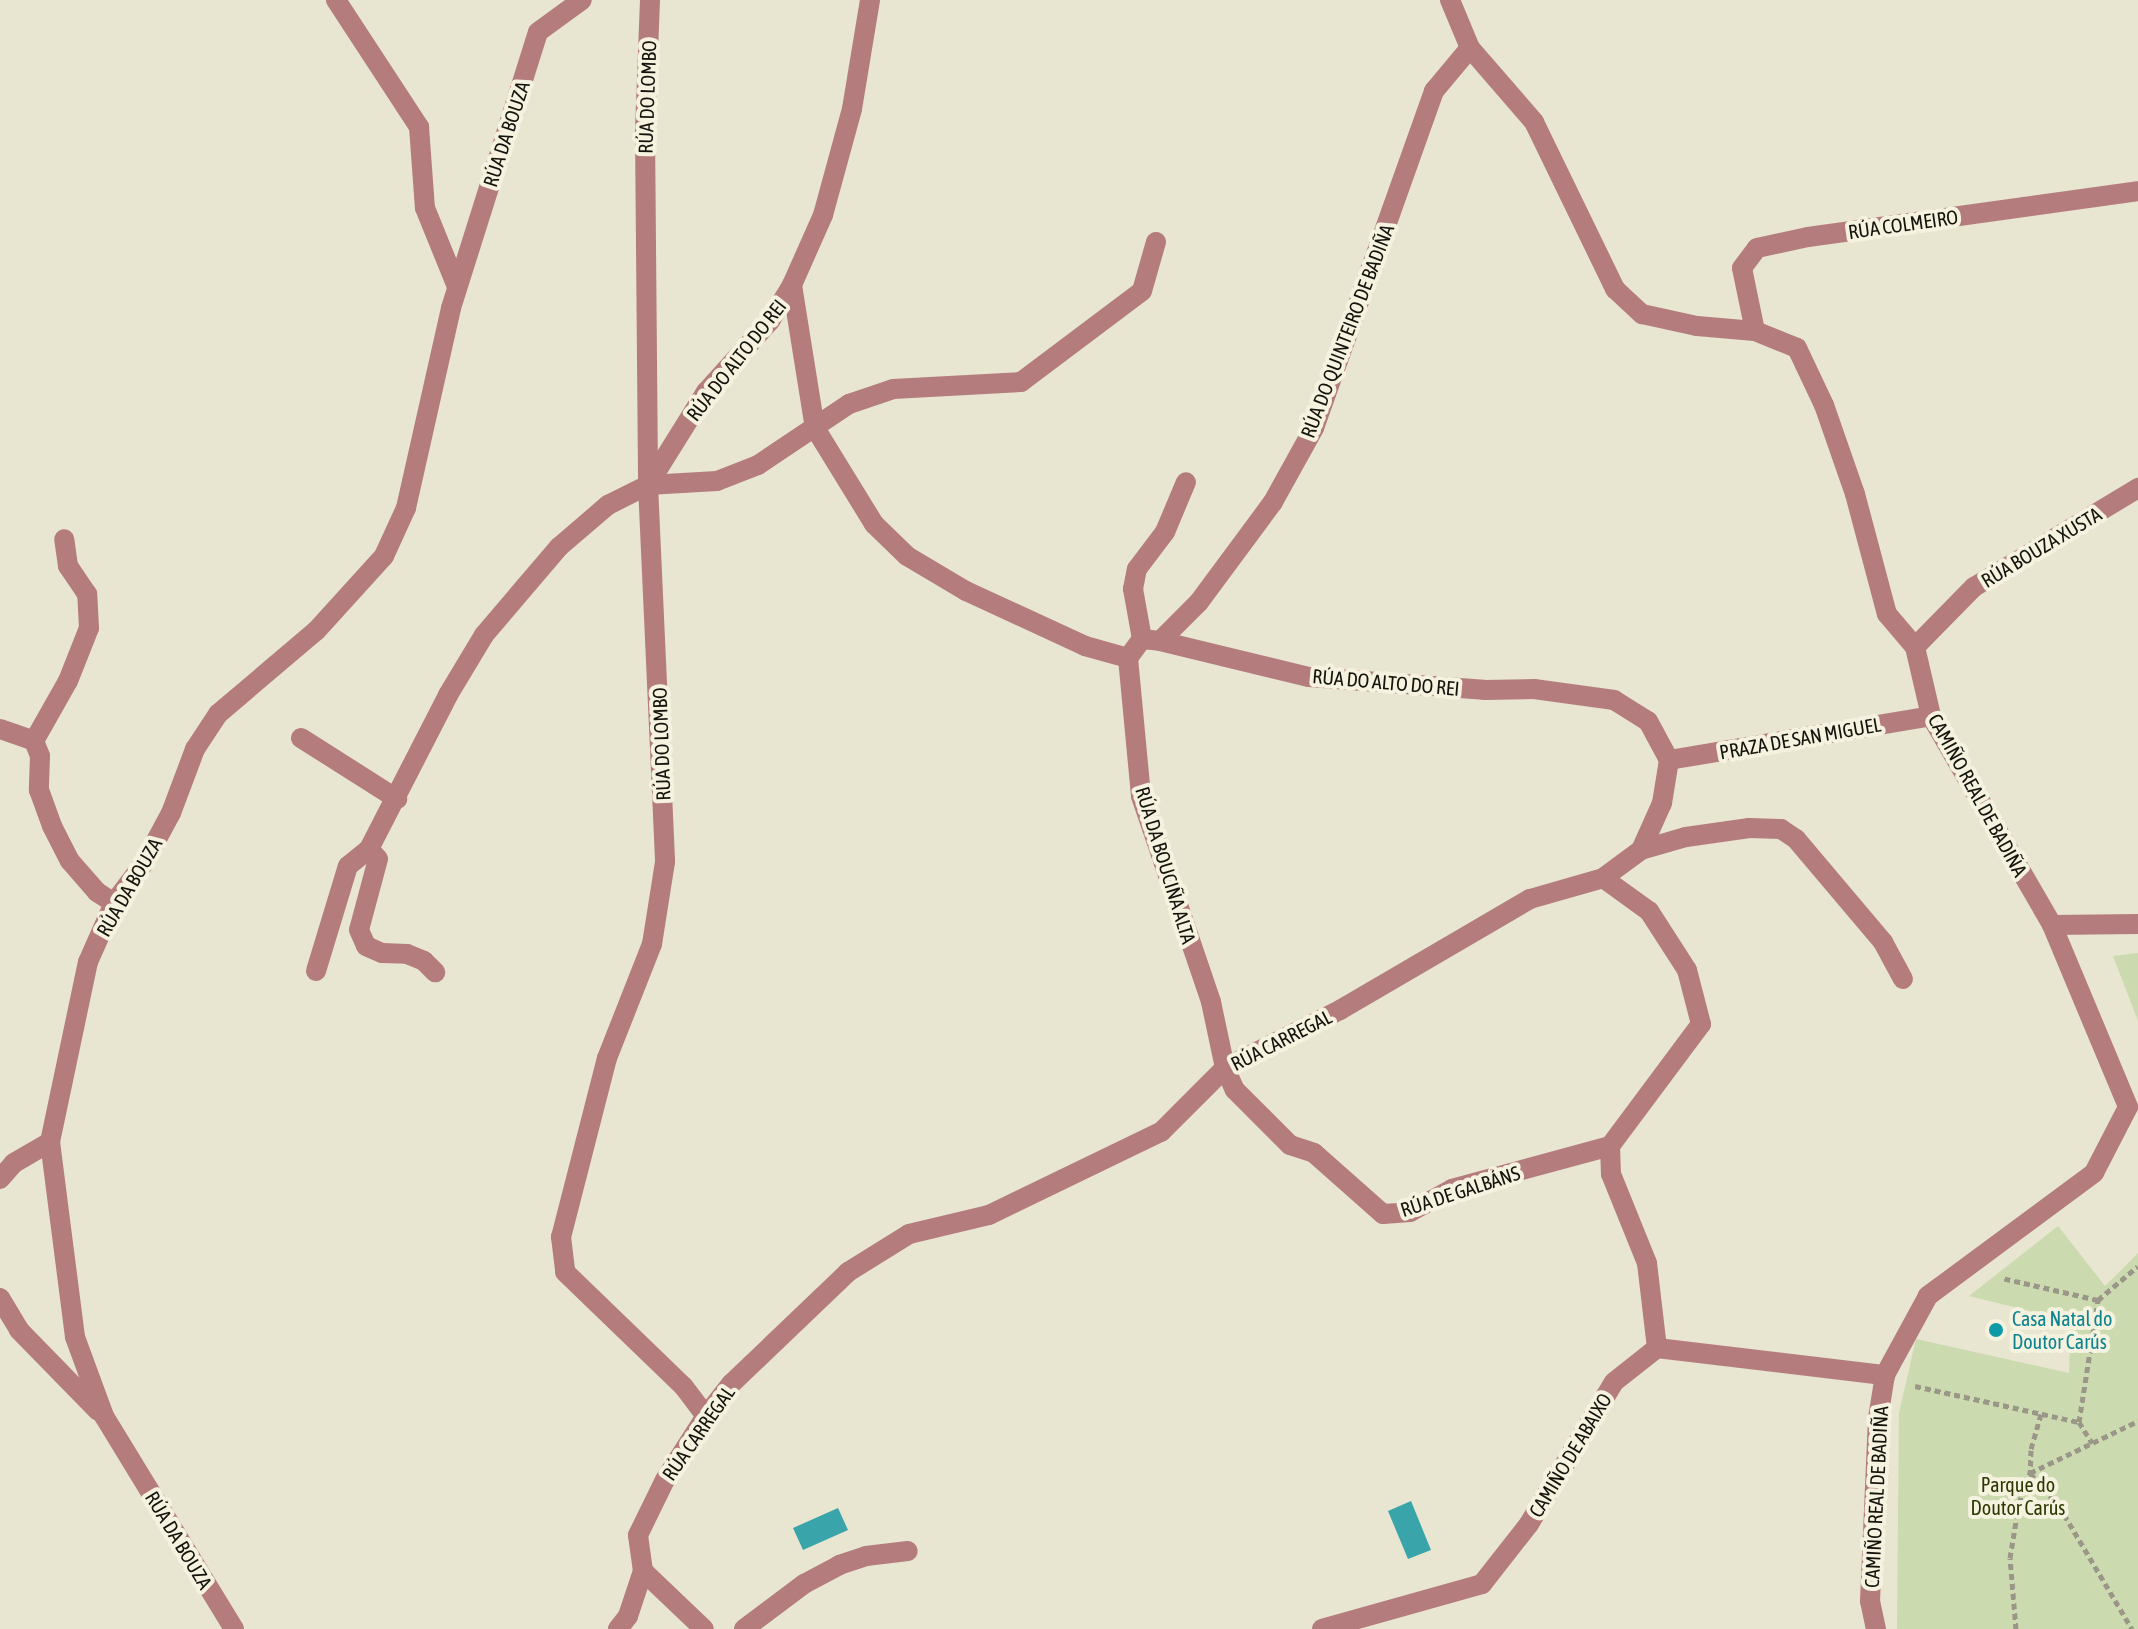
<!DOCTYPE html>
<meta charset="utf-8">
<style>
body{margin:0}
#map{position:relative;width:2138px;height:1629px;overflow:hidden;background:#e8e5d1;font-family:"Asap Condensed",sans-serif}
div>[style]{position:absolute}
.green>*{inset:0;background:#ccdaaf}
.water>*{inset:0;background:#39a4a9}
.path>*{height:5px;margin-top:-2.5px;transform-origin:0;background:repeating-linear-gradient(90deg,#9a9788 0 6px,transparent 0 10px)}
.service>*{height:20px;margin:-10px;padding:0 10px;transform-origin:10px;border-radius:10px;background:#b47c7c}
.minor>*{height:20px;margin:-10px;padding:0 10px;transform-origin:10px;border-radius:10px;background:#b47c7c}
.dots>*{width:22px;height:22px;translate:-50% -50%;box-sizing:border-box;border:4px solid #f5f2df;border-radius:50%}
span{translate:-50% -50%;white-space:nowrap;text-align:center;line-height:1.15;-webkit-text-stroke:8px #f5f2df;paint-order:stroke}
.street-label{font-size:20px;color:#14130c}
.culture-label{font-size:20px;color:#0d838f}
.left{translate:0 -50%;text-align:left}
.park-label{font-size:20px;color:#2d3802}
</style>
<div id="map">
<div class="green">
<i style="clip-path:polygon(2138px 953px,2138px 1021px,2113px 956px)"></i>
<i style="clip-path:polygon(2058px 1226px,2105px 1286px,2138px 1253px,2138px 1629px,1897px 1629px,1899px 1413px,1916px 1339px,2069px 1373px,2071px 1321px,1969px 1296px)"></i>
</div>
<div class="water">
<i style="clip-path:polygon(1411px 1501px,1431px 1550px,1408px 1559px,1388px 1511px)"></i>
<i style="clip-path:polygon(838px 1508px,848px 1530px,803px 1550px,793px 1528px)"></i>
</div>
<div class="path">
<i style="left:2098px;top:1300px;width:52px;rotate:-40.4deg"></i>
<i style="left:1915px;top:1386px;width:168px;rotate:12.4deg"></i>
<i style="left:2079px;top:1422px;width:123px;rotate:-81.1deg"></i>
<i style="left:2098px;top:1300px;width:98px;rotate:-167.1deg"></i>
<i style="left:2041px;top:1414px;width:37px;rotate:106deg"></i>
<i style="left:2031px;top:1450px;width:23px;rotate:92deg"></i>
<i style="left:2030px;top:1473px;width:44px;rotate:48.7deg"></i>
<i style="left:2059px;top:1506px;width:143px;rotate:59.3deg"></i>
<i style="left:2079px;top:1422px;width:25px;rotate:58deg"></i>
<i style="left:2016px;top:1629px;width:71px;rotate:-94.8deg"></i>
<i style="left:2010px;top:1558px;width:56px;rotate:-80.7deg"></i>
<i style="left:2019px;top:1503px;width:32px;rotate:-70deg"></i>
<i style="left:2030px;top:1473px;width:120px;rotate:-25.7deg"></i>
</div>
<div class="service">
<i style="left:1142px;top:639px;width:51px;rotate:-100.2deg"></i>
<i style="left:1133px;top:589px;width:20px;rotate:-79deg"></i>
<i style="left:1137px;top:569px;width:46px;rotate:-52.9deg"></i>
<i style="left:1165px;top:532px;width:54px;rotate:-67.2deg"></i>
<i style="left:316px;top:971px;width:110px;rotate:-73.1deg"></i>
<i style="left:348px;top:866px;width:27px;rotate:-39deg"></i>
<i style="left:369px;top:849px;width:13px;rotate:48deg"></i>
<i style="left:378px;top:859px;width:73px;rotate:105deg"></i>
<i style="left:359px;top:930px;width:17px;rotate:66deg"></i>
<i style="left:366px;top:946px;width:17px;rotate:24deg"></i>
<i style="left:382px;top:953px;width:25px;rotate:2deg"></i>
<i style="left:407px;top:954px;width:18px;rotate:22deg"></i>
<i style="left:424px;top:961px;width:16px;rotate:45deg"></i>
<i style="left:643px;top:1571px;width:84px;rotate:43.6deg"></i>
<i style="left:744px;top:1629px;width:75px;rotate:-36.9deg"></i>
<i style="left:804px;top:1584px;width:40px;rotate:-28deg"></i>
<i style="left:839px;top:1565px;width:28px;rotate:-18deg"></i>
<i style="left:866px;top:1556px;width:42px;rotate:-6.8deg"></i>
</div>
<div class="minor">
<i style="left:336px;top:0;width:152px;rotate:56.8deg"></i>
<i style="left:419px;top:127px;width:81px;rotate:85.8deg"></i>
<i style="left:425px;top:208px;width:85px;rotate:67.9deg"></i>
<i style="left:650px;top:0;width:131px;rotate:92.2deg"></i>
<i style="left:645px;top:131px;width:354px;rotate:89.5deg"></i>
<i style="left:648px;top:485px;width:377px;rotate:87.4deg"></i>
<i style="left:665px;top:862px;width:83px;rotate:99deg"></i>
<i style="left:652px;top:944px;width:123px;rotate:111.5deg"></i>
<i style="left:607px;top:1058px;width:185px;rotate:104.4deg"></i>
<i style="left:561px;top:1237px;width:35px;rotate:83deg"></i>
<i style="left:565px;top:1272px;width:165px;rotate:44deg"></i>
<i style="left:684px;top:1387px;width:36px;rotate:53deg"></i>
<i style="left:870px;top:0;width:110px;rotate:99.4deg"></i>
<i style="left:852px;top:109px;width:110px;rotate:105.3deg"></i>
<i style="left:823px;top:215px;width:77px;rotate:113.9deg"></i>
<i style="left:792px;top:285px;width:145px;rotate:80.9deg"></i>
<i style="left:815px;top:428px;width:113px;rotate:58.4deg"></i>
<i style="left:874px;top:524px;width:46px;rotate:44.1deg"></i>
<i style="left:907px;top:556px;width:69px;rotate:30.7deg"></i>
<i style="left:966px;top:591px;width:131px;rotate:24.8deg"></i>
<i style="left:1085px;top:646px;width:45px;rotate:15.6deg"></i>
<i style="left:1450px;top:0;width:52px;rotate:67.4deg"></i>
<i style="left:1470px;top:48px;width:98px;rotate:49.1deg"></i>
<i style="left:1534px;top:122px;width:186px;rotate:64.1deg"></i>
<i style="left:1615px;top:289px;width:37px;rotate:43deg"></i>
<i style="left:1642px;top:314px;width:56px;rotate:12.3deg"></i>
<i style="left:1697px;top:326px;width:58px;rotate:4.9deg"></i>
<i style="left:1755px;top:331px;width:45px;rotate:22deg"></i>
<i style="left:1797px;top:348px;width:63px;rotate:64.7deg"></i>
<i style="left:1824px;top:405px;width:94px;rotate:70.8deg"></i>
<i style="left:1855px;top:494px;width:124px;rotate:75.1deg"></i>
<i style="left:1887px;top:614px;width:43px;rotate:49.7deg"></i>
<i style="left:1915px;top:647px;width:71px;rotate:76.9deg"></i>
<i style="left:1931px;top:716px;width:241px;rotate:59.9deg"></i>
<i style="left:2052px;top:925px;width:197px;rotate:67.3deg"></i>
<i style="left:2128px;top:1107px;width:74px;rotate:117.3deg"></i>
<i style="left:2094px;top:1173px;width:207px;rotate:143.5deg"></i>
<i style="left:1928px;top:1296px;width:90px;rotate:118.6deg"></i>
<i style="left:1885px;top:1375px;width:44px;rotate:99.2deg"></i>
<i style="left:1878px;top:1418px;width:183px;rotate:92.5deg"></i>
<i style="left:1870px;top:1601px;width:29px;rotate:78deg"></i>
<i style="left:1755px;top:331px;width:64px;rotate:-101.7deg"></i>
<i style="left:1742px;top:268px;width:25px;rotate:-53deg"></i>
<i style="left:1757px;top:248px;width:52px;rotate:-12.2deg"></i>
<i style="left:1808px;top:237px;width:333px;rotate:-7.9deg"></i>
<i style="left:648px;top:485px;width:110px;rotate:-58.1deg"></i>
<i style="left:706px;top:392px;width:96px;rotate:-48deg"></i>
<i style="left:770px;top:321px;width:42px;rotate:-58.6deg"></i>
<i style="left:1160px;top:641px;width:153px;rotate:13.6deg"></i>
<i style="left:1309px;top:677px;width:175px;rotate:4.2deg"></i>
<i style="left:1484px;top:690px;width:50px;rotate:-1.1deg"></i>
<i style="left:1534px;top:689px;width:81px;rotate:7.8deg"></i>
<i style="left:1614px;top:700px;width:40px;rotate:32deg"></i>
<i style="left:1648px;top:721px;width:44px;rotate:61.7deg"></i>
<i style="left:1669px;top:760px;width:44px;rotate:99.2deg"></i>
<i style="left:1662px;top:803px;width:51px;rotate:114.1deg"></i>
<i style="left:1915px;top:647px;width:84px;rotate:-45.5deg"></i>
<i style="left:1974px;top:587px;width:192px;rotate:-31.1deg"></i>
<i style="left:1128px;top:658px;width:139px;rotate:84.6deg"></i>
<i style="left:1141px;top:796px;width:218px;rotate:71.2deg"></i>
<i style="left:1211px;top:1002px;width:67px;rotate:78deg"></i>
<i style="left:1225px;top:1068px;width:24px;rotate:66deg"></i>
<i style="left:1235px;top:1090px;width:78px;rotate:45deg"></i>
<i style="left:1290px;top:1145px;width:25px;rotate:18deg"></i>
<i style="left:1314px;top:1153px;width:92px;rotate:41.5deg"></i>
<i style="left:1383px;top:1214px;width:27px;rotate:-4deg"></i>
<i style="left:1410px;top:1212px;width:48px;rotate:-28.7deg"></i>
<i style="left:1452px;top:1189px;width:164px;rotate:-15.2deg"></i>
<i style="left:1128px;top:658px;width:24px;rotate:-54deg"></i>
<i style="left:1142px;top:639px;width:18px;rotate:6deg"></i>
<i style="left:1160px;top:641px;width:55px;rotate:-45deg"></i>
<i style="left:1199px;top:602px;width:124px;rotate:-53.5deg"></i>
<i style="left:1273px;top:502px;width:85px;rotate:-61deg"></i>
<i style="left:1314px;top:428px;width:358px;rotate:-70.4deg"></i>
<i style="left:1434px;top:91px;width:56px;rotate:-50.1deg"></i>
<i style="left:0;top:729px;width:36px;rotate:19deg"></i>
<i style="left:34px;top:741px;width:16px;rotate:68deg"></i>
<i style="left:40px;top:756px;width:34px;rotate:92deg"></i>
<i style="left:39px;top:790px;width:38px;rotate:70deg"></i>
<i style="left:52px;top:826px;width:39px;rotate:63deg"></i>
<i style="left:70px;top:861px;width:41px;rotate:48.9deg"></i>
<i style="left:97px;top:892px;width:20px;rotate:33deg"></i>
<i style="left:301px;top:738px;width:114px;rotate:32.4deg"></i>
<i style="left:34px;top:741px;width:69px;rotate:-60.5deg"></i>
<i style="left:68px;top:681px;width:57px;rotate:-68.4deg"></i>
<i style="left:89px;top:628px;width:34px;rotate:-93deg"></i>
<i style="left:87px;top:594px;width:34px;rotate:-124deg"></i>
<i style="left:68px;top:566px;width:27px;rotate:-98deg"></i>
<i style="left:1669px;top:760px;width:266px;rotate:-9.5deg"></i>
<i style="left:369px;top:849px;width:173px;rotate:-62.8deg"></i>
<i style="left:448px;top:695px;width:70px;rotate:-59deg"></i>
<i style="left:484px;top:635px;width:116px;rotate:-49.6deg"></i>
<i style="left:559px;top:547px;width:65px;rotate:-40.6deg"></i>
<i style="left:608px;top:505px;width:45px;rotate:-26.6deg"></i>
<i style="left:648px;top:485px;width:69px;rotate:-3.3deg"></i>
<i style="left:717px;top:481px;width:44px;rotate:-21.3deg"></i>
<i style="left:758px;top:465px;width:110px;rotate:-33.8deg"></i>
<i style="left:849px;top:404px;width:46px;rotate:-18.8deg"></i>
<i style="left:893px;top:389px;width:128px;rotate:-3.1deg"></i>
<i style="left:1021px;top:382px;width:151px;rotate:-36.9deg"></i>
<i style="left:1142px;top:291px;width:51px;rotate:-74.1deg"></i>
<i style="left:1603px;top:878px;width:57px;rotate:35.7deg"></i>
<i style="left:1649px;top:911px;width:70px;rotate:57.2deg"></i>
<i style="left:1687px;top:970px;width:56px;rotate:75.5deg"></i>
<i style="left:1701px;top:1024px;width:152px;rotate:126.7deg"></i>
<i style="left:1610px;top:1146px;width:28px;rotate:88deg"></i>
<i style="left:1611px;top:1174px;width:96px;rotate:68deg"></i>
<i style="left:1647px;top:1263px;width:86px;rotate:83.3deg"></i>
<i style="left:2052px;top:925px;width:86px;rotate:-0.7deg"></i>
<i style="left:0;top:1179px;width:21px;rotate:-49deg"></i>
<i style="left:14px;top:1163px;width:42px;rotate:-30.3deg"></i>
<i style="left:0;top:1298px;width:37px;rotate:59deg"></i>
<i style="left:19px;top:1330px;width:113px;rotate:45.7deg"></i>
<i style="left:234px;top:1629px;width:250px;rotate:-121.4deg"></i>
<i style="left:104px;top:1416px;width:84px;rotate:-110.2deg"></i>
<i style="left:75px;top:1337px;width:197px;rotate:-97.3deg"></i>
<i style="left:50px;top:1142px;width:184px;rotate:-78.1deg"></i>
<i style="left:88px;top:962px;width:64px;rotate:-66.2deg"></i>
<i style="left:114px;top:903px;width:50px;rotate:-53.1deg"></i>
<i style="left:144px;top:863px;width:57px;rotate:-61.6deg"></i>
<i style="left:171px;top:813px;width:68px;rotate:-69.4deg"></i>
<i style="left:195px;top:749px;width:42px;rotate:-56.7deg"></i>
<i style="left:218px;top:714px;width:128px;rotate:-40.3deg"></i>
<i style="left:316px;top:631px;width:101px;rotate:-47.8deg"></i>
<i style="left:384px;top:556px;width:53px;rotate:-65.4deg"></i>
<i style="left:406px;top:508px;width:205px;rotate:-77.3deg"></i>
<i style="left:451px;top:308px;width:289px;rotate:-72.5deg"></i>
<i style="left:538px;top:32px;width:54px;rotate:-36deg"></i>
<i style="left:618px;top:1629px;width:16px;rotate:-52deg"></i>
<i style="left:628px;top:1616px;width:47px;rotate:-71.6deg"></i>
<i style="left:643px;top:1571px;width:36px;rotate:-98deg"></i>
<i style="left:638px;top:1535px;width:61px;rotate:-63.9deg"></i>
<i style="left:665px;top:1480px;width:76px;rotate:-57.4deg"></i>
<i style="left:706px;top:1416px;width:41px;rotate:-52deg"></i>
<i style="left:731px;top:1384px;width:162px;rotate:-43.7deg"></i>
<i style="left:848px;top:1272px;width:72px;rotate:-31.9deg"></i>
<i style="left:909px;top:1234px;width:82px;rotate:-13.4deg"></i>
<i style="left:989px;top:1215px;width:191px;rotate:-25.8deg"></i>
<i style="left:1161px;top:1132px;width:91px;rotate:-45deg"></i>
<i style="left:1225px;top:1068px;width:129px;rotate:-26.8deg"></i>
<i style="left:1340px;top:1010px;width:220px;rotate:-30.3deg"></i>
<i style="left:1530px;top:899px;width:76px;rotate:-16deg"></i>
<i style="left:1603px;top:878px;width:47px;rotate:-36.4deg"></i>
<i style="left:1641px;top:850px;width:47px;rotate:-16.1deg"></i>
<i style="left:1686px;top:837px;width:64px;rotate:-8.1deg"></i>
<i style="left:1749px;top:828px;width:32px;rotate:2deg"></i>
<i style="left:1781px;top:829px;width:18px;rotate:34deg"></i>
<i style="left:1796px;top:839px;width:135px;rotate:49.8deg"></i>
<i style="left:1883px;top:942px;width:42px;rotate:61.6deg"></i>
<i style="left:1322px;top:1629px;width:166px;rotate:-15.7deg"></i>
<i style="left:1482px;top:1584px;width:76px;rotate:-51.9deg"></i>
<i style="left:1529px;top:1524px;width:165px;rotate:-59.1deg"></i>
<i style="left:1614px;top:1382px;width:55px;rotate:-38.3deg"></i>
<i style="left:1657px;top:1348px;width:230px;rotate:6.8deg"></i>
</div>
<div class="dots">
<i style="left:1996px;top:1330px;background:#0f9aa8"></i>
</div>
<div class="street-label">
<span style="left:647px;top:97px;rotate:-88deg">RÚA DO LOMBO</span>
<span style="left:506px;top:134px;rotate:-72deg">RÚA DA BOUZA</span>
<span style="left:1903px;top:224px;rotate:-8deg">RÚA COLMEIRO</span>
<span style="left:1347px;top:331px;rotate:-69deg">RÚA DO QUINTEIRO DE BADIÑA</span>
<span style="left:736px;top:360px;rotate:-52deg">RÚA DO ALTO DO REI</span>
<span style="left:2041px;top:547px;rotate:-31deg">RÚA BOUZA XUSTA</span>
<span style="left:1386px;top:682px;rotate:5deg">RÚA DO ALTO DO REI</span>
<span style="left:1800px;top:738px;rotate:-10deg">PRAZA DE SAN MIGUEL</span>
<span style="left:661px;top:744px;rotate:-92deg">RÚA DO LOMBO</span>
<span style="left:1978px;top:795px;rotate:61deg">CAMIÑO REAL DE BADIÑA</span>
<span style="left:1166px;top:865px;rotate:73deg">RÚA DA BOUCIÑA ALTA</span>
<span style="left:129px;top:887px;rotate:-60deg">RÚA DA BOUZA</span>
<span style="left:1281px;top:1040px;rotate:-27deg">RÚA CARREGAL</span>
<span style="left:1460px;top:1191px;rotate:-18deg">RÚA DE GALBÁNS</span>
<span style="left:698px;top:1433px;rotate:-55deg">RÚA CARREGAL</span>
<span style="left:1570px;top:1455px;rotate:-59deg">CAMIÑO DE ABAIXO</span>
<span style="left:1876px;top:1497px;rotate:-87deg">CAMIÑO REAL DE BADIÑA</span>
<span style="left:179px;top:1540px;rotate:59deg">RÚA DA BOUZA</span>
</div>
<div class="culture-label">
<span class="left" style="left:2012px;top:1330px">Casa Natal do<br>Doutor Carús</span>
</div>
<div class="park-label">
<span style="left:2018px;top:1496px">Parque do<br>Doutor Carús</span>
</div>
</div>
